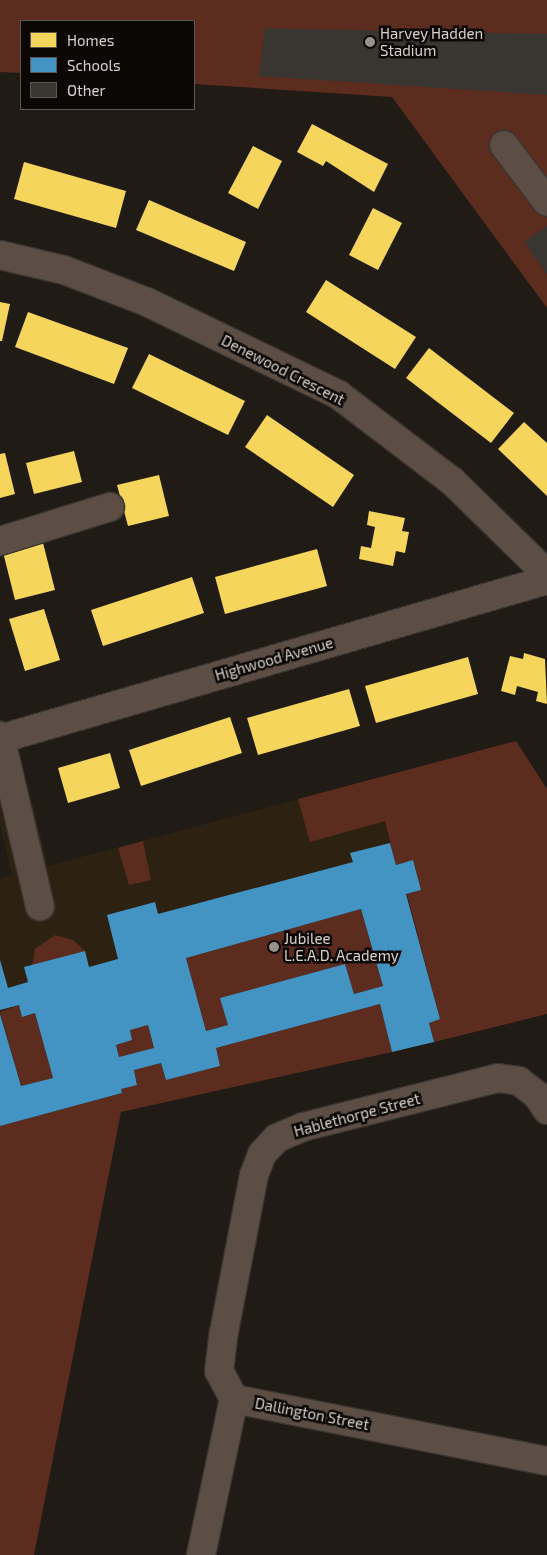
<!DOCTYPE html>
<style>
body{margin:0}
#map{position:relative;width:547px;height:1555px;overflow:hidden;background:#201b15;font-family:"Exo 2",sans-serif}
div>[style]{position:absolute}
.built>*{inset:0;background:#2d2212}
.green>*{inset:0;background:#5c2c1f}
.homes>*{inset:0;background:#f6d55c}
.schools>*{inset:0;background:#4393c3}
.building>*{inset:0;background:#393530}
.roads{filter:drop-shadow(1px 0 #39352f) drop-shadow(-1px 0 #39352f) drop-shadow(0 1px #39352f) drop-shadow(0 -1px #39352f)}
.minor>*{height:28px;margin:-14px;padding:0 14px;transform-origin:14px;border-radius:14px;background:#5c4e45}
.dots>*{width:14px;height:14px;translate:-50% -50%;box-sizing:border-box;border:2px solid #0b0704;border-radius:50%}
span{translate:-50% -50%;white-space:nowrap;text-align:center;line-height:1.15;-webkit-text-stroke:5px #0b0704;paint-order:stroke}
.poi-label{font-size:15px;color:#d8d2ca}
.left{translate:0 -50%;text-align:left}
.street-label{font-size:15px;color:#d8d2ca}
.legend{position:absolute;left:20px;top:20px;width:175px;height:90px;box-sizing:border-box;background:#0b0704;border:1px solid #5d5853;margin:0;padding:6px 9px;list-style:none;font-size:15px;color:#d8d2ca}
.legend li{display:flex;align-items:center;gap:10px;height:25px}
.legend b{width:25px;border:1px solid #5d5853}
</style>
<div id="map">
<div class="built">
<i style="clip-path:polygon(516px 741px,547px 789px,547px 1014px,121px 1112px,0 1146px,0 879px,12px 875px,0 825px,0 768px,22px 762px,48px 866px)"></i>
</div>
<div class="green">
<i style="clip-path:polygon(0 0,547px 0,547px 308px,392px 97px,194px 84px,194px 21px,21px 21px,21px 73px,0 72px)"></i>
<i style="clip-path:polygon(516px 741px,547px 789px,547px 1014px,434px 1042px,429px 1023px,440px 1019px,407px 894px,421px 890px,413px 860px,396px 865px,385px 821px,310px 842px,298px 799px)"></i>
<i style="clip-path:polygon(143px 841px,151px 880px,129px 885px,118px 848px)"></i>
<i style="clip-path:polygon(361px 909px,383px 986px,354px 994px,345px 964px,221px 998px,228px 1025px,206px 1031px,186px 958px)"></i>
<i style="clip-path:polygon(55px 935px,73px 940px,85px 951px,32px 966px,35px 949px)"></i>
<i style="clip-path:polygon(380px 1004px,392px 1052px,121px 1112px,34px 1555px,0 1555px,0 1126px,122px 1093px,121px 1089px,137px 1084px,134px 1070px,161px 1063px,166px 1080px,220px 1066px,216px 1048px)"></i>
<i style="clip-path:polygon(19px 1005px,22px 1016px,35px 1013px,53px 1078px,21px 1086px,0 1012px)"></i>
<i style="clip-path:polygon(148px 1025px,154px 1048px,119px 1057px,116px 1045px,132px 1040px,130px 1030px)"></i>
</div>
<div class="homes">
<i style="clip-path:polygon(312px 124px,388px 164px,374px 192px,326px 161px,323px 166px,297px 152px)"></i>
<i style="clip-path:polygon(253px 146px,282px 161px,258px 209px,228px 193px)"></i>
<i style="clip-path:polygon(24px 162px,126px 191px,116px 228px,14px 199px)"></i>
<i style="clip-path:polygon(149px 200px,246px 242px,234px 271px,136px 230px)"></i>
<i style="clip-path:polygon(373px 208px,402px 223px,378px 270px,349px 255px)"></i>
<i style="clip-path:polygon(326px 280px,416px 337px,395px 369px,306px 312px)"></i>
<i style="clip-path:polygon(0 302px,10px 304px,2px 341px,0 341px)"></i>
<i style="clip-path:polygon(28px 312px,128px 348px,114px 384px,15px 347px)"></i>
<i style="clip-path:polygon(429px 348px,514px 413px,491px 443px,406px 378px)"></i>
<i style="clip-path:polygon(149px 354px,245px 401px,228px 435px,132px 388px)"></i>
<i style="clip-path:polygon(267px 415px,354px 475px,333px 507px,245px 447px)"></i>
<i style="clip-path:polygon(524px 422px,547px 443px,547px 496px,498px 449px)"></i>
<i style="clip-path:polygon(74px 451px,82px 482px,34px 494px,26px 463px)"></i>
<i style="clip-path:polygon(5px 453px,15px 494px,0 498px,0 454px)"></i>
<i style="clip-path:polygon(159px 475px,169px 516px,128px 526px,117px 485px)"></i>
<i style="clip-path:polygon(369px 511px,405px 518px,402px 531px,409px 532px,405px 553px,396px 551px,393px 566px,359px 559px,361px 546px,371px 548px,375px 527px,367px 525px)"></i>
<i style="clip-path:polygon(43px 543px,55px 590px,15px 600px,3px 552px)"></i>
<i style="clip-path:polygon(317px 549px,327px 586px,225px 614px,215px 577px)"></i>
<i style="clip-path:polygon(192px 577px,204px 613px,103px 646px,91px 610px)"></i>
<i style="clip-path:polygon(44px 609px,60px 660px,25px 671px,9px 619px)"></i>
<i style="clip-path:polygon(524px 653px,545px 659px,547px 704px,536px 701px,538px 692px,517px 686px,515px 695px,501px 691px,510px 656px,523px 659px)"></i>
<i style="clip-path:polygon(468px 657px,478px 694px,376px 723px,365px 686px)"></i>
<i style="clip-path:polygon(349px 689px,360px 726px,258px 755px,247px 718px)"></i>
<i style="clip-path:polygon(230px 717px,242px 753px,141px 786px,129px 750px)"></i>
<i style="clip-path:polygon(110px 753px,120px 788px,68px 803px,58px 768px)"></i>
</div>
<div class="schools">
<i style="clip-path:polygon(evenodd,390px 843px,396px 865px,413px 860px,421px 890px,406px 894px,440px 1019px,429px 1023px,434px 1042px,392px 1052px,380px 1004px,216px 1048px,220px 1066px,166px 1080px,161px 1063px,134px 1070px,137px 1085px,121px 1089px,122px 1093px,0 1126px,0 1014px,21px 1086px,53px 1078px,35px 1013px,22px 1017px,19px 1005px,0 1010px,0 960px,8px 988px,28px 982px,24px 967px,85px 951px,89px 967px,118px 959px,107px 915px,155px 902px,158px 914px,353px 862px,350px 853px,390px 843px,361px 909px,383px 986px,354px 994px,345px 964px,220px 998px,228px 1025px,206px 1031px,186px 958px,361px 909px,390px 843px,148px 1025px,154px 1048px,119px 1057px,116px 1045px,132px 1040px,130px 1030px,148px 1025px)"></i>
</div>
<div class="building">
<i style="clip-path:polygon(265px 28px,547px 34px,547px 95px,259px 76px)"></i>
<i style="clip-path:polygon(547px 226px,547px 274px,524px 242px)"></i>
</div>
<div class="roads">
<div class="minor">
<i style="left:504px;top:145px;width:71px;rotate:53deg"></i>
<i style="left:0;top:255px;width:66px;rotate:13.2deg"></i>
<i style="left:64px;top:270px;width:89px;rotate:21.1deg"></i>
<i style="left:147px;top:302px;width:213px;rotate:25.8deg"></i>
<i style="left:339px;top:395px;width:142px;rotate:37.3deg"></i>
<i style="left:452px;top:481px;width:133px;rotate:44.4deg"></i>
<i style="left:0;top:541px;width:115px;rotate:-17.2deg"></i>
<i style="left:0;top:736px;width:175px;rotate:76.8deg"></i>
<i style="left:0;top:739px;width:570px;rotate:-16.21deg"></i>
<i style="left:234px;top:1399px;width:32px;rotate:-118deg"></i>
<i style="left:219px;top:1371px;width:39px;rotate:-83deg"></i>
<i style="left:224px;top:1332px;width:160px;rotate:-79.2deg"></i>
<i style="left:254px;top:1175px;width:22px;rotate:-69deg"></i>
<i style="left:262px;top:1154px;width:22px;rotate:-47deg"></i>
<i style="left:277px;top:1138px;width:28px;rotate:-23deg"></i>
<i style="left:303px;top:1127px;width:201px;rotate:-14.1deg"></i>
<i style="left:498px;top:1078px;width:21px;rotate:8deg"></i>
<i style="left:519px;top:1081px;width:23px;rotate:38deg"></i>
<i style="left:537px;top:1095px;width:18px;rotate:56deg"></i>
<i style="left:201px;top:1555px;width:159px;rotate:-78.1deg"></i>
<i style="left:234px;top:1399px;width:319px;rotate:11.2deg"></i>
</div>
</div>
<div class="dots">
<i style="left:370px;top:42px;background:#98928b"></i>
<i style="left:274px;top:947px;background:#98928b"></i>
</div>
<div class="poi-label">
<span class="left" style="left:380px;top:42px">Harvey Hadden<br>Stadium</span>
<span class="left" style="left:284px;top:947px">Jubilee<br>L.E.A.D. Academy</span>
</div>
<div class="street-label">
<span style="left:283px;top:370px;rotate:27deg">Denewood Crescent</span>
<span style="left:274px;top:659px;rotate:-16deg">Highwood Avenue</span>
<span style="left:357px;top:1115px;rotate:-15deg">Hablethorpe Street</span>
<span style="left:312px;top:1414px;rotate:11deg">Dallington Street</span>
</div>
<ul class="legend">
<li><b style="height:14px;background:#f6d55c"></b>Homes</li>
<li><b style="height:14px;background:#4393c3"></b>Schools</li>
<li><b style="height:14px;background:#393530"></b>Other</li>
</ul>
</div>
